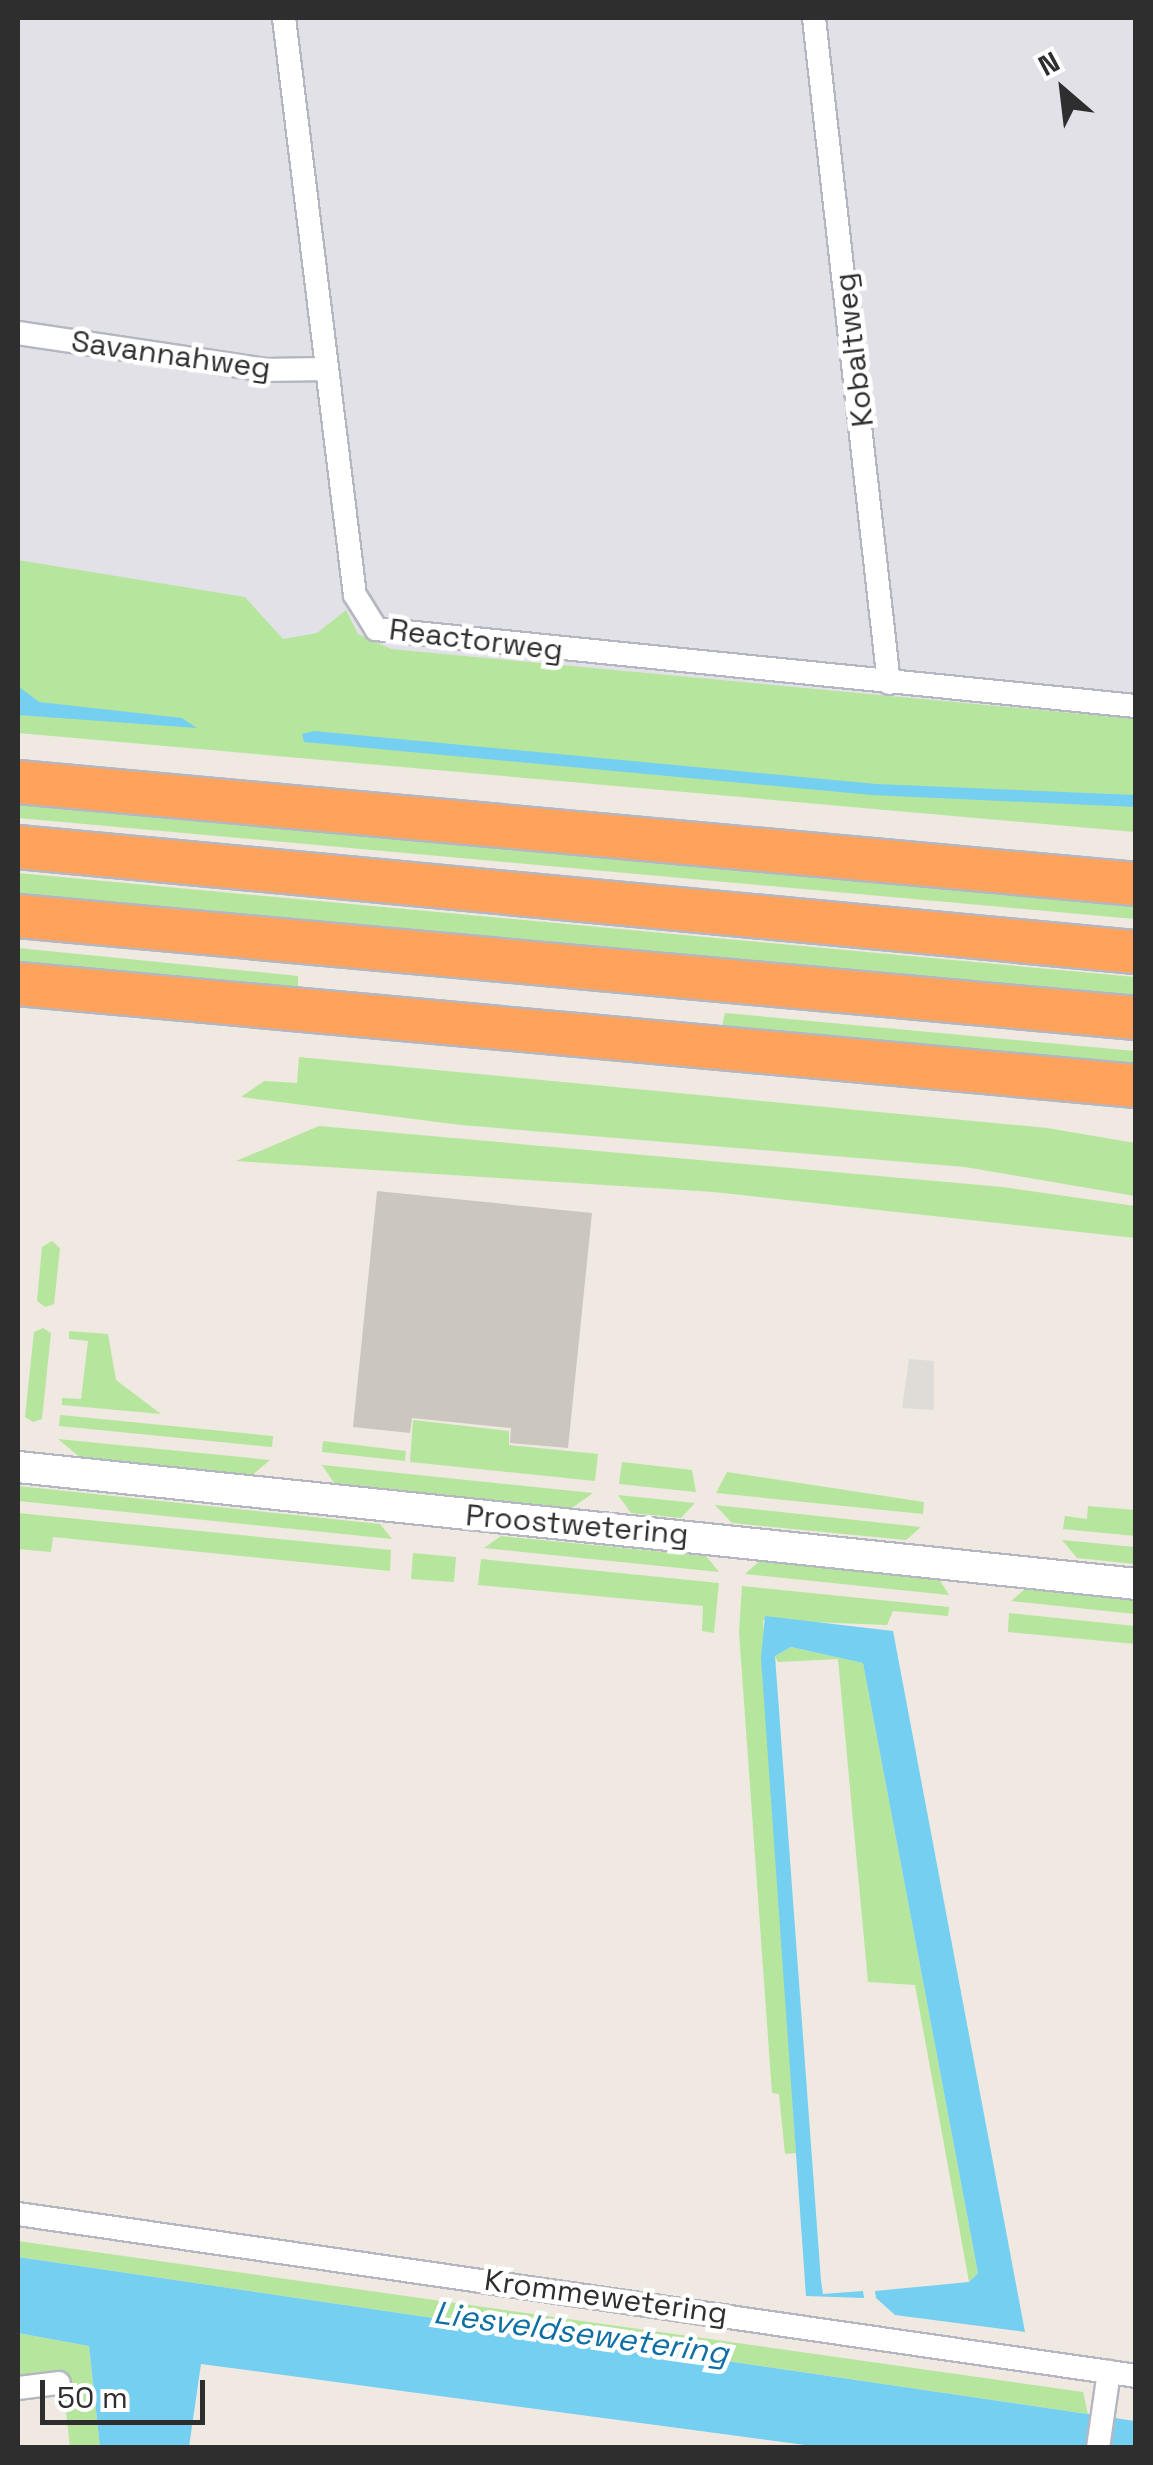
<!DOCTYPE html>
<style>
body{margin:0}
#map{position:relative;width:1153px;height:2465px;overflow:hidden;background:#efe9e1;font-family:"Space Grotesk",sans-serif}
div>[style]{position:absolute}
.industrial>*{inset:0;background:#e3e1e8}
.green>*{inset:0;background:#b6e59e}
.plaza>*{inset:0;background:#dfdcd8}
.water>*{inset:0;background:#75cff0}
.building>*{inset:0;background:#cbc7bf}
.roads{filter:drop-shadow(2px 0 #b4b7c1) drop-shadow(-2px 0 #b4b7c1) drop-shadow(0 2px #b4b7c1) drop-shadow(0 -2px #b4b7c1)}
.minor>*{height:22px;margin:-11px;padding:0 11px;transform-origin:11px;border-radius:11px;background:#fff}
.tertiary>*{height:30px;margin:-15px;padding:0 15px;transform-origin:15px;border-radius:15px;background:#fff}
.motorway>*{height:42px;margin:-21px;padding:0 21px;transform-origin:21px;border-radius:21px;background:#ffa35c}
span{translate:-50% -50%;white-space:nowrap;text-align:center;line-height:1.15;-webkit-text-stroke:9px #fff;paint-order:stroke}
.street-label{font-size:30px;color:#2e2e2e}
.water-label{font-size:32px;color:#0d6fa3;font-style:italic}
.frame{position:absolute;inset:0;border:20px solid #2e2e2e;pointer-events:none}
.north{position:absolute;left:1013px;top:40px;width:100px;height:100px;-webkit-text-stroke:8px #fff;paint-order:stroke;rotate:332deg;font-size:28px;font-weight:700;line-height:40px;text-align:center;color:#2e2e2e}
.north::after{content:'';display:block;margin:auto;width:35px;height:45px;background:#2e2e2e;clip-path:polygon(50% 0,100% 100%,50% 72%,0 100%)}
.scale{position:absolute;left:40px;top:2380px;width:165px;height:45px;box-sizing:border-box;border:5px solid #2e2e2e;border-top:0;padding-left:12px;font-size:30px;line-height:35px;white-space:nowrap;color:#2e2e2e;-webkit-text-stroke:8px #fff;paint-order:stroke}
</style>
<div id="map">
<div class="industrial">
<i style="clip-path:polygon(18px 18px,1135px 18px,1135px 729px,18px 630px)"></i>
</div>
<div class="green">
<i style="clip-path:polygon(18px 560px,245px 597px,283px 639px,317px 633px,346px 610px,358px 634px,391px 649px,1135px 719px,1135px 832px,18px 733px)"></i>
<i style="clip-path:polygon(18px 796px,1135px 897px,1135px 919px,18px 818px)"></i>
<i style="clip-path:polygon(18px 873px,1135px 977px,1135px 997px,18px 893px)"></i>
<i style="clip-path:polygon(18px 948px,298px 976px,298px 987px,423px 999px,422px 1007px,18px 969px)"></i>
<i style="clip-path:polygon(725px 1013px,1135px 1051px,1135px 1073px,720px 1034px)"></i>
<i style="clip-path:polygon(299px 1057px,1047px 1128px,1135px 1143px,1135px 1196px,965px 1167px,461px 1125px,241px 1097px,264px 1081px,297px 1083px)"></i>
<i style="clip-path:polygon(319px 1126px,1002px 1187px,1135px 1206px,1135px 1238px,714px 1192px,236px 1161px)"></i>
<i style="clip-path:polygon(52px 1241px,60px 1248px,54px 1304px,45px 1307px,37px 1301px,42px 1247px)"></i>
<i style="clip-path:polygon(43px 1328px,51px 1333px,42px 1419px,33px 1422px,25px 1417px,34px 1332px)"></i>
<i style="clip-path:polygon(69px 1331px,108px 1334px,116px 1380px,161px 1414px,62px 1405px,62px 1398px,81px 1399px,88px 1341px,69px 1339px)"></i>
<i style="clip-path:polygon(60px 1415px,273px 1436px,272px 1447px,59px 1426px)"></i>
<i style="clip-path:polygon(413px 1420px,509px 1431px,509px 1445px,598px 1454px,595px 1481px,410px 1462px)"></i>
<i style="clip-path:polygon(58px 1439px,270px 1460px,251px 1476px,82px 1459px)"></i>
<i style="clip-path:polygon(323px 1441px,406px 1451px,405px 1461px,322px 1452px)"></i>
<i style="clip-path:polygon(622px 1462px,692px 1470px,696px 1492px,619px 1484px)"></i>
<i style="clip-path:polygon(322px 1465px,593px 1493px,572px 1508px,334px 1483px)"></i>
<i style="clip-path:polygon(727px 1472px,924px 1502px,923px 1514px,716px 1493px)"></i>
<i style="clip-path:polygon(18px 1486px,380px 1524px,392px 1539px,18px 1501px)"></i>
<i style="clip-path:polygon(618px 1495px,695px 1503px,681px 1518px,631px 1513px)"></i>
<i style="clip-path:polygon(715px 1505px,921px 1527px,906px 1540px,732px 1523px)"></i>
<i style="clip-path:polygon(1088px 1506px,1135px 1510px,1135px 1536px,1063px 1529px,1065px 1516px,1087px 1519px)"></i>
<i style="clip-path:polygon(18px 1513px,391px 1550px,390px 1571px,53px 1537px,51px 1552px,18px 1549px)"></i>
<i style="clip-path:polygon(501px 1536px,706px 1556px,719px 1572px,484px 1548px)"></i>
<i style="clip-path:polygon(1062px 1540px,1135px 1547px,1135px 1564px,1077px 1558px)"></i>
<i style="clip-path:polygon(413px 1553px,456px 1557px,454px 1582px,411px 1579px)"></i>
<i style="clip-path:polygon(481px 1559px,719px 1583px,714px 1633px,702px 1631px,703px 1606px,478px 1585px)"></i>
<i style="clip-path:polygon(762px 1559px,939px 1579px,949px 1595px,745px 1574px)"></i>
<i style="clip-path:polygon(742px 1586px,949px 1607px,948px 1616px,893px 1611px,887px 1625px,763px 1620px,796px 2153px,785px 2154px,779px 2094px,772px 2093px,739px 1632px)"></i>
<i style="clip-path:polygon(1026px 1588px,1135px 1599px,1135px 1614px,1011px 1601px)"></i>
<i style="clip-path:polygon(1009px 1613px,1135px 1626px,1135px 1644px,1008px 1632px)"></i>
<i style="clip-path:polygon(791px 1647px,863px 1663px,978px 2273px,969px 2282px,915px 1985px,868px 1982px,838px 1659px,778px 1662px,775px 1656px)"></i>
<i style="clip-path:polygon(18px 2241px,1083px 2392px,1088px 2414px,18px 2257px)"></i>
<i style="clip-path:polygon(18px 2333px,89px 2346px,100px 2447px,70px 2447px,62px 2375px,18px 2377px)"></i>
</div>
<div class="plaza">
<i style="clip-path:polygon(909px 1359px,934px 1361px,934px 1410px,902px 1408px)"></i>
</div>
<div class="water">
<i style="clip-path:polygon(18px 686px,39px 702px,182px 718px,197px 728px,18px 715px)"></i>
<i style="clip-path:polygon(314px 731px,876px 784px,1135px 795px,1135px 807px,872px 795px,304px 742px,302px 734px)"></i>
<i style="clip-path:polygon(765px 1616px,893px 1631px,1025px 2332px,895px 2315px,876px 2298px,875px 2291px,969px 2282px,978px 2273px,863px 1663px,791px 1647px,775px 1656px,821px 2281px,823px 2294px,863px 2291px,864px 2298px,806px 2296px,761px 1658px)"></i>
<i style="clip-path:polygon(18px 2257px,1135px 2421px,1135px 2447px,820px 2447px,201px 2364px,189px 2447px,100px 2447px,89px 2346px,18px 2333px)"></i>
</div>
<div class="building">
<i style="clip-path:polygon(377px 1191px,592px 1213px,568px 1448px,510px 1443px,511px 1428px,412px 1418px,410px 1433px,353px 1427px)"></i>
</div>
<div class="roads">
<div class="minor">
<i style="left:284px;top:18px;width:581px;rotate:82.99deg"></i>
<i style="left:355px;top:595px;width:40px;rotate:58deg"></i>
<i style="left:376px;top:629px;width:764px;rotate:5.79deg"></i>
<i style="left:814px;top:18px;width:669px;rotate:83.57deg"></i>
<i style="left:18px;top:333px;width:250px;rotate:8.5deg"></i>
<i style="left:265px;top:370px;width:60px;rotate:-1deg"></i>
<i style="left:18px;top:2214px;width:1130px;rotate:8.24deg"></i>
<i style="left:18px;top:2388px;width:41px;rotate:-7deg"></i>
<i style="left:1098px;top:2448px;width:77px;rotate:-81.8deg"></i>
</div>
<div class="tertiary">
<i style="left:18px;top:1467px;width:1124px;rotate:5.97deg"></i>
</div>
<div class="motorway">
<i style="left:18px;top:782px;width:1123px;rotate:5.21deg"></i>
<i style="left:18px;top:847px;width:1123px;rotate:5.37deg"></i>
<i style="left:18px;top:916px;width:1123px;rotate:5.21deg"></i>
<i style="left:18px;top:984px;width:1123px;rotate:5.21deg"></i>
</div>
</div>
<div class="street-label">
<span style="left:854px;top:350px;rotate:-97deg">Kobaltweg</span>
<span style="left:171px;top:355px;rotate:8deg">Savannahweg</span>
<span style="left:476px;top:640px;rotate:7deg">Reactorweg</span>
<span style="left:577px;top:1525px;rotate:5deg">Proostwetering</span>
<span style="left:606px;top:2297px;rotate:8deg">Krommewetering</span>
</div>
<div class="water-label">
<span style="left:581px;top:2333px;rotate:8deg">Liesveldsewetering</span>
</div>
<div class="frame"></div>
<div class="north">N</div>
<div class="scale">50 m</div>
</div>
